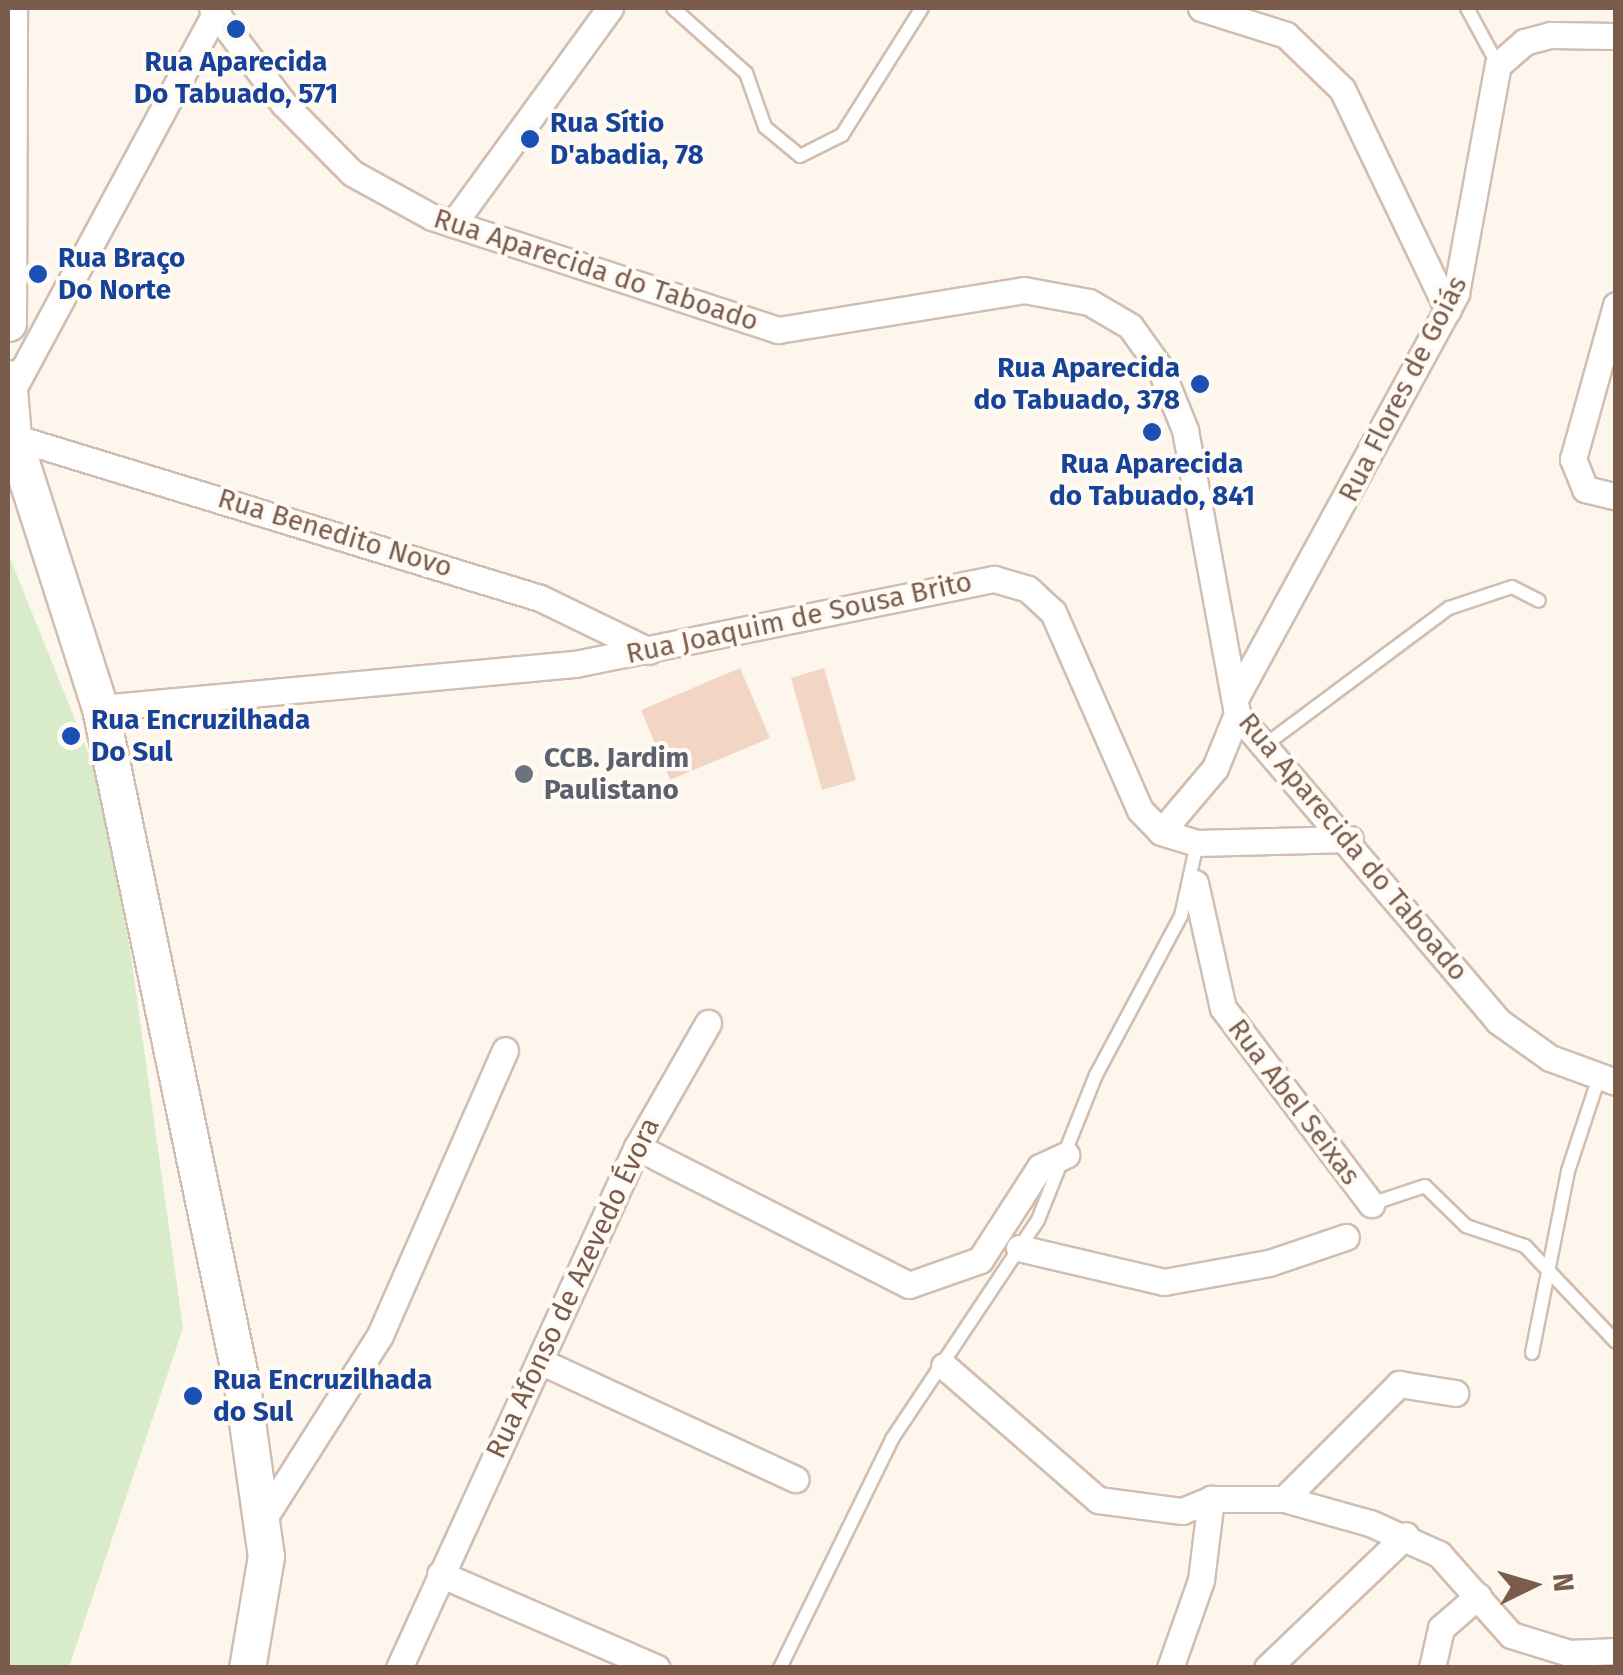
<!DOCTYPE html>
<meta charset="utf-8">
<style>
body{margin:0}
#map{position:relative;width:1623px;height:1675px;overflow:hidden;background:#fdf6ec;font-family:"Fira Sans",sans-serif}
div>[style]{position:absolute}
.green>*{inset:0;background:#d8ecc9}
.building>*{inset:0;background:#f3d5c3}
.roads{filter:drop-shadow(2px 0 #d1beb0) drop-shadow(-2px 0 #d1beb0) drop-shadow(0 2px #d1beb0) drop-shadow(0 -2px #d1beb0)}
.lane>*{height:12px;margin:-6px;padding:0 6px;transform-origin:6px;border-radius:6px;background:#fff}
.street>*{height:25px;margin:-12.5px;padding:0 12.5px;transform-origin:12.5px;border-radius:12.5px;background:#fff}
.secondary>*{height:35px;margin:-17.5px;padding:0 17.5px;transform-origin:17.5px;border-radius:17.5px;background:#fff}
.dots>*{width:28px;height:28px;translate:-50% -50%;box-sizing:border-box;border:5px solid #fffaf3;border-radius:50%}
span{translate:-50% -50%;white-space:nowrap;text-align:center;line-height:1.15;-webkit-text-stroke:8px #fffaf3;paint-order:stroke}
.transit-label{font-size:28px;color:#164399;font-weight:700}
.left{translate:0 -50%;text-align:left}
.right{translate:-100% -50%;text-align:right}
.street-label{font-size:28px;color:#7a5c4d}
.worship-label{font-size:28px;color:#5b616d;font-weight:700}
.frame{position:absolute;inset:0;border:10px solid #7a5c4d;pointer-events:none}
.north{position:absolute;left:1483px;top:1535px;width:100px;height:100px;-webkit-text-stroke:8px #fffaf3;paint-order:stroke;rotate:85deg;font-size:28px;font-weight:700;line-height:40px;text-align:center;color:#7a5c4d}
.north::after{content:'';display:block;margin:auto;width:35px;height:45px;background:#7a5c4d;clip-path:polygon(50% 0,100% 100%,50% 72%,0 100%)}
</style>
<div id="map">
<div class="green">
<i style="clip-path:polygon(8px 553px,94px 767px,130px 949px,183px 1328px,69px 1667px,8px 1667px)"></i>
</div>
<div class="building">
<i style="clip-path:polygon(740px 668px,770px 738px,670px 780px,641px 710px)"></i>
<i style="clip-path:polygon(824px 668px,856px 780px,822px 790px,791px 678px)"></i>
</div>
<div class="roads">
<div class="lane">
<i style="left:673px;top:8px;width:98px;rotate:41.7deg"></i>
<i style="left:746px;top:73px;width:57px;rotate:70.6deg"></i>
<i style="left:765px;top:127px;width:45px;rotate:39.6deg"></i>
<i style="left:800px;top:156px;width:47px;rotate:-26.6deg"></i>
<i style="left:842px;top:135px;width:150px;rotate:-57.8deg"></i>
<i style="left:1467px;top:8px;width:65px;rotate:61.5deg"></i>
<i style="left:1265px;top:745px;width:229px;rotate:-36.7deg"></i>
<i style="left:1449px;top:608px;width:66px;rotate:-18.4deg"></i>
<i style="left:1512px;top:587px;width:30px;rotate:27deg"></i>
<i style="left:1371px;top:1204px;width:57px;rotate:-18.4deg"></i>
<i style="left:1425px;top:1186px;width:57px;rotate:44.3deg"></i>
<i style="left:1466px;top:1226px;width:62px;rotate:18.7deg"></i>
<i style="left:1525px;top:1246px;width:132px;rotate:46.5deg"></i>
<i style="left:1532px;top:1353px;width:186px;rotate:-78.8deg"></i>
<i style="left:1568px;top:1171px;width:99px;rotate:-71.7deg"></i>
<i style="left:780px;top:1668px;width:255px;rotate:-63.9deg"></i>
<i style="left:892px;top:1439px;width:263px;rotate:-56.3deg"></i>
<i style="left:1038px;top:1220px;width:156px;rotate:-68.2deg"></i>
<i style="left:1096px;top:1075px;width:180px;rotate:-61.9deg"></i>
<i style="left:1181px;top:916px;width:75px;rotate:-77.6deg"></i>
</div>
<div class="street">
<i style="left:212px;top:8px;width:119px;rotate:53.2deg"></i>
<i style="left:283px;top:103px;width:98px;rotate:45.4deg"></i>
<i style="left:352px;top:173px;width:91px;rotate:28.8deg"></i>
<i style="left:432px;top:217px;width:364px;rotate:18.1deg"></i>
<i style="left:778px;top:330px;width:249px;rotate:-9.2deg"></i>
<i style="left:1024px;top:290px;width:66px;rotate:10.5deg"></i>
<i style="left:1089px;top:302px;width:48px;rotate:30.3deg"></i>
<i style="left:1130px;top:326px;width:52px;rotate:54.5deg"></i>
<i style="left:1160px;top:368px;width:67px;rotate:68deg"></i>
<i style="left:1185px;top:430px;width:289px;rotate:79.6deg"></i>
<i style="left:1237px;top:714px;width:403px;rotate:49.6deg"></i>
<i style="left:1498px;top:1021px;width:64px;rotate:35.4deg"></i>
<i style="left:1550px;top:1058px;width:70px;rotate:20deg"></i>
<i style="left:1201px;top:8px;width:89px;rotate:17.6deg"></i>
<i style="left:1286px;top:35px;width:78px;rotate:44deg"></i>
<i style="left:1342px;top:89px;width:245px;rotate:64.4deg"></i>
<i style="left:453px;top:224px;width:267px;rotate:-54deg"></i>
<i style="left:1616px;top:305px;width:160px;rotate:105.6deg"></i>
<i style="left:1573px;top:459px;width:32px;rotate:68deg"></i>
<i style="left:1585px;top:489px;width:32px;rotate:14deg"></i>
<i style="left:8px;top:398px;width:443px;rotate:-61.7deg"></i>
<i style="left:13px;top:437px;width:551px;rotate:16.99deg"></i>
<i style="left:540px;top:598px;width:121px;rotate:25.9deg"></i>
<i style="left:1236px;top:697px;width:460px;rotate:-61.4deg"></i>
<i style="left:1456px;top:293px;width:232px;rotate:-79.6deg"></i>
<i style="left:1498px;top:65px;width:35px;rotate:-41deg"></i>
<i style="left:1524px;top:42px;width:27px;rotate:-15deg"></i>
<i style="left:1550px;top:35px;width:66px;rotate:0.9deg"></i>
<i style="left:100px;top:708px;width:477px;rotate:-5.3deg"></i>
<i style="left:575px;top:664px;width:428px;rotate:-11.5deg"></i>
<i style="left:994px;top:579px;width:35px;rotate:16deg"></i>
<i style="left:1028px;top:589px;width:34px;rotate:43deg"></i>
<i style="left:1053px;top:612px;width:216px;rotate:66.3deg"></i>
<i style="left:1140px;top:810px;width:30px;rotate:46deg"></i>
<i style="left:1161px;top:832px;width:38px;rotate:17deg"></i>
<i style="left:1197px;top:843px;width:153px;rotate:-1.5deg"></i>
<i style="left:1161px;top:832px;width:84px;rotate:-49.8deg"></i>
<i style="left:1215px;top:768px;width:58px;rotate:-67.8deg"></i>
<i style="left:1195px;top:883px;width:128px;rotate:77.4deg"></i>
<i style="left:1223px;top:1008px;width:246px;rotate:52.9deg"></i>
<i style="left:637px;top:1147px;width:305px;rotate:26.9deg"></i>
<i style="left:909px;top:1285px;width:75px;rotate:-19.4deg"></i>
<i style="left:980px;top:1260px;width:111px;rotate:-57.2deg"></i>
<i style="left:1040px;top:1167px;width:29px;rotate:-25deg"></i>
<i style="left:1019px;top:1248px;width:149px;rotate:13.2deg"></i>
<i style="left:1164px;top:1282px;width:107px;rotate:-10.3deg"></i>
<i style="left:1269px;top:1263px;width:81px;rotate:-18.7deg"></i>
<i style="left:544px;top:1363px;width:277px;rotate:24.8deg"></i>
<i style="left:944px;top:1366px;width:204px;rotate:41deg"></i>
<i style="left:1098px;top:1500px;width:85px;rotate:7.5deg"></i>
<i style="left:1182px;top:1511px;width:31px;rotate:-22deg"></i>
<i style="left:1211px;top:1499px;width:73px"></i>
<i style="left:1284px;top:1499px;width:89px;rotate:15.6deg"></i>
<i style="left:1370px;top:1523px;width:76px;rotate:24.2deg"></i>
<i style="left:1439px;top:1554px;width:108px;rotate:48.4deg"></i>
<i style="left:1511px;top:1635px;width:61px;rotate:17.2deg"></i>
<i style="left:1569px;top:1653px;width:47px;rotate:-2.4deg"></i>
<i style="left:1284px;top:1499px;width:163px;rotate:-45deg"></i>
<i style="left:1399px;top:1384px;width:57px;rotate:9.1deg"></i>
<i style="left:262px;top:1521px;width:220px;rotate:-57.6deg"></i>
<i style="left:380px;top:1335px;width:311px;rotate:-66.3deg"></i>
<i style="left:440px;top:1574px;width:236px;rotate:23.4deg"></i>
<i style="left:399px;top:1668px;width:573px;rotate:-65.45deg"></i>
<i style="left:637px;top:1147px;width:143px;rotate:-60.2deg"></i>
<i style="left:1170px;top:1668px;width:93px;rotate:-70.6deg"></i>
<i style="left:1201px;top:1580px;width:82px;rotate:-83deg"></i>
<i style="left:1267px;top:1668px;width:192px;rotate:-43.7deg"></i>
<i style="left:1432px;top:1668px;width:41px;rotate:-77.3deg"></i>
<i style="left:1441px;top:1628px;width:49px;rotate:-40.9deg"></i>
</div>
<div class="secondary">
<i style="left:8px;top:323px;width:315px;rotate:-89.8deg"></i>
<i style="left:8px;top:378px;width:59px;rotate:85.2deg"></i>
<i style="left:13px;top:437px;width:285px;rotate:72.2deg"></i>
<i style="left:100px;top:708px;width:693px;rotate:78.17deg"></i>
<i style="left:242px;top:1386px;width:172px;rotate:82deg"></i>
<i style="left:266px;top:1556px;width:114px;rotate:99.6deg"></i>
</div>
</div>
<div class="dots">
<i style="left:236px;top:29px;background:#1a4fb4"></i>
<i style="left:530px;top:139px;background:#1a4fb4"></i>
<i style="left:38px;top:274px;background:#1a4fb4"></i>
<i style="left:1200px;top:384px;background:#1a4fb4"></i>
<i style="left:1152px;top:432px;background:#1a4fb4"></i>
<i style="left:71px;top:736px;background:#1a4fb4"></i>
<i style="left:524px;top:774px;background:#6b7280"></i>
<i style="left:193px;top:1396px;background:#1a4fb4"></i>
</div>
<div class="transit-label">
<span style="left:236px;top:78px">Rua Aparecida<br>Do Tabuado, 571</span>
<span class="left" style="left:550px;top:139px">Rua Sítio<br>D'abadia, 78</span>
<span class="left" style="left:58px;top:274px">Rua Braço<br>Do Norte</span>
<span class="right" style="left:1180px;top:384px">Rua Aparecida<br>do Tabuado, 378</span>
<span style="left:1152px;top:480px">Rua Aparecida<br>do Tabuado, 841</span>
<span class="left" style="left:91px;top:736px">Rua Encruzilhada<br>Do Sul</span>
<span class="left" style="left:213px;top:1396px">Rua Encruzilhada<br>do Sul</span>
</div>
<div class="street-label">
<span style="left:596px;top:270px;rotate:18deg">Rua Aparecida do Taboado</span>
<span style="left:1403px;top:389px;rotate:-63deg">Rua Flores de Goiás</span>
<span style="left:335px;top:533px;rotate:17deg">Rua Benedito Novo</span>
<span style="left:799px;top:618px;rotate:-12deg">Rua Joaquim de Sousa Brito</span>
<span style="left:1353px;top:847px;rotate:50deg">Rua Aparecida do Taboado</span>
<span style="left:1294px;top:1102px;rotate:53deg">Rua Abel Seixas</span>
<span style="left:573px;top:1288px;rotate:-65deg">Rua Afonso de Azevedo Évora</span>
</div>
<div class="worship-label">
<span class="left" style="left:544px;top:774px">CCB. Jardim<br>Paulistano</span>
</div>
<div class="frame"></div>
<div class="north">N</div>
</div>
